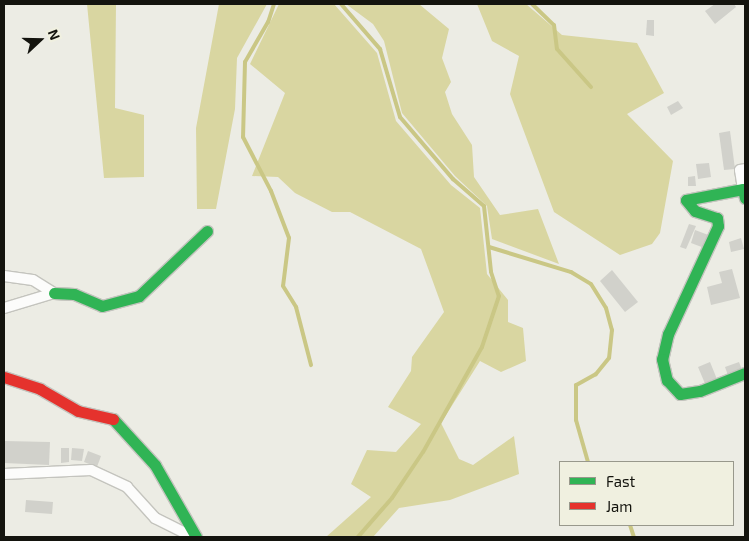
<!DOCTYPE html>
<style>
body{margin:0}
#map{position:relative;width:749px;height:541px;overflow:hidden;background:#ecece4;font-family:"Exo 2",sans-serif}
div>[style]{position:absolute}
.forest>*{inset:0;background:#d9d6a1}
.stream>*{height:4px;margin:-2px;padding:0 2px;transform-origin:2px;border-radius:2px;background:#cac785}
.building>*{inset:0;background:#d1d1cb}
.roads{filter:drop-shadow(1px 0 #c4c4be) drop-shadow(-1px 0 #c4c4be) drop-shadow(0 1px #c4c4be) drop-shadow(0 -1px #c4c4be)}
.street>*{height:10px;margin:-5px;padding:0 5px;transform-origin:5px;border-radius:5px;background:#fcfcfb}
.fast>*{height:11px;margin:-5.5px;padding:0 5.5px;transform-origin:5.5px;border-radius:5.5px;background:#30b455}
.jam>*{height:11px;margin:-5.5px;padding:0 5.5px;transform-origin:5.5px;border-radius:5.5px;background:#e5322d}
span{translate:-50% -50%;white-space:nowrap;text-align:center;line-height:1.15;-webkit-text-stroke:4px #f0f0e0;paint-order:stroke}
.frame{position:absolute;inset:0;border:5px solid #14140e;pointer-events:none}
.legend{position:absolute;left:559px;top:461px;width:175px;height:65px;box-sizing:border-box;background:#f0f0e0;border:1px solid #98988c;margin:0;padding:6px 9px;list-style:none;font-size:15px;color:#14140e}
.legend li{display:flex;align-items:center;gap:10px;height:25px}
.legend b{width:25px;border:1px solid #98988c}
.north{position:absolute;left:15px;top:15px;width:50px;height:50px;-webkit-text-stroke:4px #f0f0e0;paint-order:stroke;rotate:69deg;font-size:14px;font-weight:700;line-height:20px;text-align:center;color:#14140e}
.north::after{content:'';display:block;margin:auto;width:18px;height:22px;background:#14140e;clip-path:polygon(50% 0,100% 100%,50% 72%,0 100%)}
</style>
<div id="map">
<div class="forest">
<i style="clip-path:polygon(87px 4px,116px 4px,115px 108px,144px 115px,144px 177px,104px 178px)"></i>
<i style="clip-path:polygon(219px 4px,267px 4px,237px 58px,235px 109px,216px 209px,197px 209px,196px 128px)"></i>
<i style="clip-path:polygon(279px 4px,334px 4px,377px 53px,396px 121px,451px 185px,480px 208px,487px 274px,508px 300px,508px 322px,523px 328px,526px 361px,501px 372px,480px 361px,441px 423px,459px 459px,473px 465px,514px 436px,519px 474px,450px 500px,399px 508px,373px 537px,326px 537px,371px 497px,351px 484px,367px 450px,396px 452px,421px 424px,388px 407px,411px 371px,412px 357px,444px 312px,421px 249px,350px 212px,332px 212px,295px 193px,278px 177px,252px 176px,285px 93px,250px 64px)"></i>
<i style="clip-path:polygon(346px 4px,419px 4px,449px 29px,442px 58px,451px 82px,445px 92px,452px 114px,472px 145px,474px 177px,500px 215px,538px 209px,559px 264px,492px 239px,487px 206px,455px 176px,402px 113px,384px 41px,373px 24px)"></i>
<i style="clip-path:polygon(477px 4px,526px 4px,562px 35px,637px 43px,664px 93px,627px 114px,673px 161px,660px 233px,652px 244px,620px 255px,554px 212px,510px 94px,519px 56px,492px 41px)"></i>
</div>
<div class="stream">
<i style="left:274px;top:4px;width:19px;rotate:108deg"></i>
<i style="left:268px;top:22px;width:46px;rotate:119.9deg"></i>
<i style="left:245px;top:62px;width:75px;rotate:91.5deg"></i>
<i style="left:243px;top:137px;width:61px;rotate:62.6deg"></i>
<i style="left:271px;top:191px;width:50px;rotate:69deg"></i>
<i style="left:289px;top:238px;width:48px;rotate:97.1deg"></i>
<i style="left:283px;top:286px;width:25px;rotate:58deg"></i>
<i style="left:296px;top:307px;width:60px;rotate:75.5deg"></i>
<i style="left:341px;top:4px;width:60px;rotate:49.1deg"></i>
<i style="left:380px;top:49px;width:71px;rotate:73.6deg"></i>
<i style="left:400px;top:117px;width:82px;rotate:49.5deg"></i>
<i style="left:453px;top:179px;width:41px;rotate:41.1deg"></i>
<i style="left:484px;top:206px;width:66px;rotate:83.9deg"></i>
<i style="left:491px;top:272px;width:25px;rotate:72deg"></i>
<i style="left:499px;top:296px;width:54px;rotate:108.4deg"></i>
<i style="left:482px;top:347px;width:120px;rotate:119.3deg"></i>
<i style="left:423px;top:452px;width:55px;rotate:124deg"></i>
<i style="left:392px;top:498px;width:52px;rotate:131.1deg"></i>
<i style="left:532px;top:4px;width:30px;rotate:44deg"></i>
<i style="left:554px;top:25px;width:24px;rotate:83deg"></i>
<i style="left:557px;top:49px;width:51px;rotate:48.2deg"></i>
<i style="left:489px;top:247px;width:86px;rotate:17deg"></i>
<i style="left:571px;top:272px;width:23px;rotate:31deg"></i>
<i style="left:591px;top:284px;width:28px;rotate:58deg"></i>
<i style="left:606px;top:308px;width:23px;rotate:75deg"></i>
<i style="left:612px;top:330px;width:28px;rotate:96deg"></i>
<i style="left:609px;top:358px;width:21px;rotate:129deg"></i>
<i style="left:596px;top:374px;width:23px;rotate:151deg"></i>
<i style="left:576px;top:385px;width:35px;rotate:90deg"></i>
<i style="left:576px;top:420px;width:44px;rotate:74.1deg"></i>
<i style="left:630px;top:525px;width:13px;rotate:72deg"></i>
</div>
<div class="building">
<i style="clip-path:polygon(715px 4px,734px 4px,736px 7px,715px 24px,705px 11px)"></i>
<i style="clip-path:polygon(647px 20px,654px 20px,654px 36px,646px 35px)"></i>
<i style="clip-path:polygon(678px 101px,683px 108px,671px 115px,667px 107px)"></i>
<i style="clip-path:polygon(730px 131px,735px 169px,724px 170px,719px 133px)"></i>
<i style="clip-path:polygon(709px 163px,711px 177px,698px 179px,696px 164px)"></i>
<i style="clip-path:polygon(695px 176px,696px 186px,688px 186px,688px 177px)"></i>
<i style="clip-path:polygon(689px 224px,696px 226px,686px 249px,680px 247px)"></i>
<i style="clip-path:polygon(695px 230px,711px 236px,707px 249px,691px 243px)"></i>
<i style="clip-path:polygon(741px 238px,744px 249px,731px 252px,729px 242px)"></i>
<i style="clip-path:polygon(732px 269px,740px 298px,711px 305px,707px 287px,722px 283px,719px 272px)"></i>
<i style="clip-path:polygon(612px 270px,638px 302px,625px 312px,600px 281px)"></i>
<i style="clip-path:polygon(710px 362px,721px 389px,709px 393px,698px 367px)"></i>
<i style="clip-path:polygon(739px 362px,744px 375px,730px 381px,725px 367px)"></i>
<i style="clip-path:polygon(4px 441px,50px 442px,49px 465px,4px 463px)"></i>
<i style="clip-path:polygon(61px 448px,69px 448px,69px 462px,61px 463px)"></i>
<i style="clip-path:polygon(72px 448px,84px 449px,82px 461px,71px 460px)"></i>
<i style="clip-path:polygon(88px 451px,101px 456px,97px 467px,84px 462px)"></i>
<i style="clip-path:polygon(26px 500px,53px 502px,52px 514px,25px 512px)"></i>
</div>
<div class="roads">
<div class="street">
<i style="left:743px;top:189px;width:19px;rotate:-99deg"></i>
<i style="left:740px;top:170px;width:5px;rotate:-11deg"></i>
<i style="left:4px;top:276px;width:29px;rotate:8deg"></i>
<i style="left:33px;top:280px;width:25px;rotate:32deg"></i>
<i style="left:54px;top:293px;width:52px;rotate:163.3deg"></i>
<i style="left:4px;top:474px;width:87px;rotate:-2.6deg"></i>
<i style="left:91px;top:470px;width:40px;rotate:25deg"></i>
<i style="left:127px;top:487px;width:42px;rotate:47.9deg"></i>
<i style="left:155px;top:518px;width:42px;rotate:26.6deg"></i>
</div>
<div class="fast">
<i style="left:745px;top:198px;width:9px;rotate:-103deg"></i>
<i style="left:743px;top:189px;width:58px;rotate:169.1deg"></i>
<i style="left:686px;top:200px;width:14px;rotate:51deg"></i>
<i style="left:695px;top:211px;width:23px;rotate:18deg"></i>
<i style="left:717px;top:218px;width:8px;rotate:83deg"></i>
<i style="left:718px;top:226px;width:119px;rotate:114.8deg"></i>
<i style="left:668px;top:334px;width:26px;rotate:103deg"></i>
<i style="left:662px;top:359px;width:22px;rotate:77deg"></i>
<i style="left:667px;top:380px;width:19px;rotate:47deg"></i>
<i style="left:680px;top:394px;width:20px;rotate:-9deg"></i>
<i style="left:700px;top:391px;width:48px;rotate:-21.8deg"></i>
<i style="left:54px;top:293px;width:20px;rotate:3deg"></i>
<i style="left:74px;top:294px;width:30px;rotate:23deg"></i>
<i style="left:102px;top:306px;width:38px;rotate:-15deg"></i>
<i style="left:139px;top:296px;width:94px;rotate:-43.7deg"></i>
<i style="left:113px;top:419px;width:62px;rotate:47.6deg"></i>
<i style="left:155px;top:465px;width:83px;rotate:60.3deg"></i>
</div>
<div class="jam">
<i style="left:4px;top:377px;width:38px;rotate:18deg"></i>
<i style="left:40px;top:389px;width:44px;rotate:30.1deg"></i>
<i style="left:78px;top:411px;width:36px;rotate:13deg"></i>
</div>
</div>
<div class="frame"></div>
<ul class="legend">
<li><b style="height:6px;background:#30b455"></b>Fast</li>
<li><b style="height:6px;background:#e5322d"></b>Jam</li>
</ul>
<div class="north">N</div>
</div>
